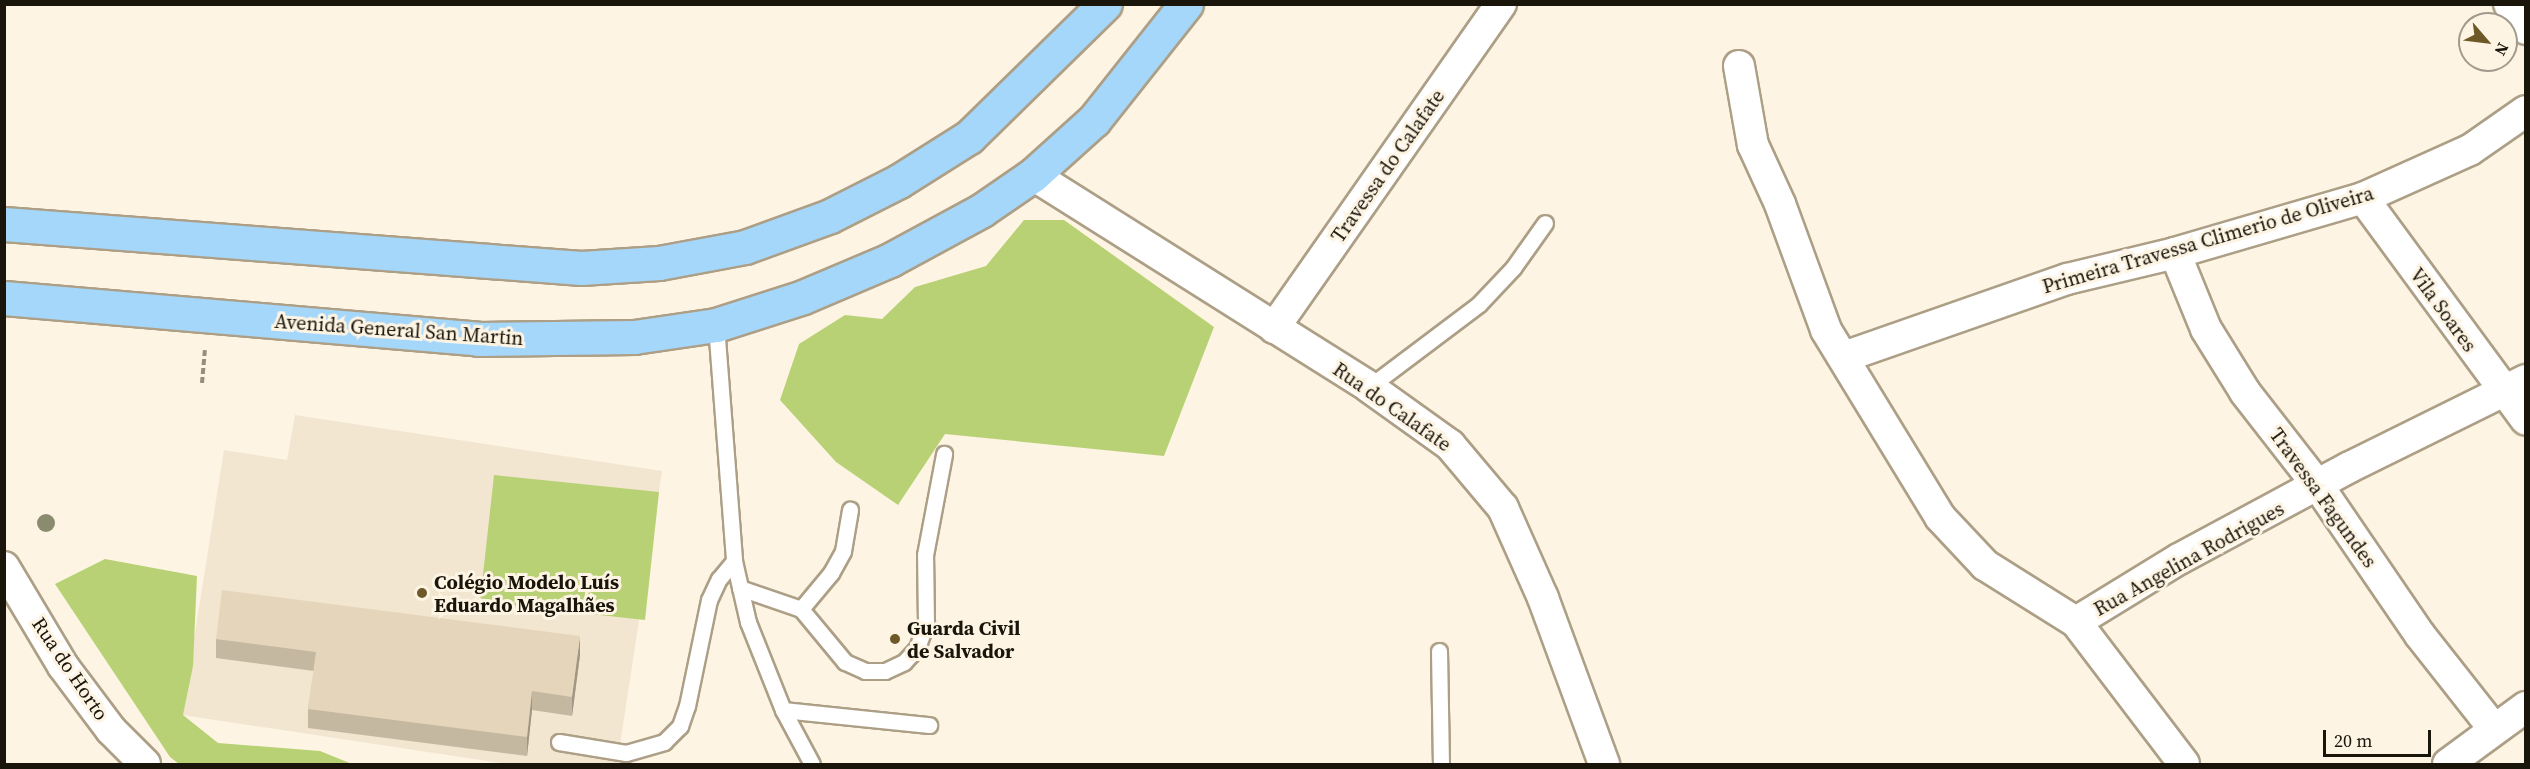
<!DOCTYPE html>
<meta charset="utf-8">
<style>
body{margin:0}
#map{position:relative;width:2530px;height:769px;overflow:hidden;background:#fdf4e4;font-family:"Source Serif 4",serif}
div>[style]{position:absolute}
.education>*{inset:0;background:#f2e6d1}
.green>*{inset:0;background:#b9d175}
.path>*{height:4px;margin-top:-2px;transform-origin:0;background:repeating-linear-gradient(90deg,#948d80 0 6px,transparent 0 9px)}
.roads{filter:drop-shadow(2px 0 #ad9f86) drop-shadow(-2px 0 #ad9f86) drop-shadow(0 2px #ad9f86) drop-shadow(0 -2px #ad9f86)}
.service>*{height:15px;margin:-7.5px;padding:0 7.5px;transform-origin:7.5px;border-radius:7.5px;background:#fff}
.minor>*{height:30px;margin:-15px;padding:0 15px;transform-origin:15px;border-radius:15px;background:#fff}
.primary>*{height:33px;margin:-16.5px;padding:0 16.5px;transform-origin:16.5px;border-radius:16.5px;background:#a5d7fb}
.trees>*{width:18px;height:18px;margin:-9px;border-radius:50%;background:#8b8c6f}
.wall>*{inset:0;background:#c5b8a1}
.shaded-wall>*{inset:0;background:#a09683}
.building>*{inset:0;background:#e5d6bb}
.dots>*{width:16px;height:16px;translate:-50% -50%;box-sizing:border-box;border:3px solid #fdf4e4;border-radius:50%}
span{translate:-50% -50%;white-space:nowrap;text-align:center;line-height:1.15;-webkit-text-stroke:6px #fdf4e4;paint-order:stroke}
.street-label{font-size:20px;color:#1a150b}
.poi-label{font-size:20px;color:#1a150b;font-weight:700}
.left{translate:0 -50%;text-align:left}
.frame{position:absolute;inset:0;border:6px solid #1a150b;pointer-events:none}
.north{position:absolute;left:2458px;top:12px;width:60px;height:60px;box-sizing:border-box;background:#fdf4e4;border:2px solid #a29b8d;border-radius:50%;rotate:118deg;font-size:16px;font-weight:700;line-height:24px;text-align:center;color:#1a150b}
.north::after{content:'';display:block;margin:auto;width:21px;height:27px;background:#6f5828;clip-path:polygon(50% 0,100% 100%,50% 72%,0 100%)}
.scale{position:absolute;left:2323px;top:730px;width:108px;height:27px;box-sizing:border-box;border:3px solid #1a150b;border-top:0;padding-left:8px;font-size:18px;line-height:21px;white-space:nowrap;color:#1a150b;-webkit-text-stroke:4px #fdf4e4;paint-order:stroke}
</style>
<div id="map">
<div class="education">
<i style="clip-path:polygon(295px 415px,662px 471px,617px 764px,507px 764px,182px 715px,224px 450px,287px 460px)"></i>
</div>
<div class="green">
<i style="clip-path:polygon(1024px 220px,1064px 220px,1214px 327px,1164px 456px,945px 434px,898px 505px,836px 462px,780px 400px,799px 344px,845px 315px,882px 319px,915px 287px,986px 266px)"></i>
<i style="clip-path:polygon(494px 475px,659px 492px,645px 620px,480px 602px)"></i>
<i style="clip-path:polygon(105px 559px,197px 576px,193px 666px,183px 715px,218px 743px,320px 751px,352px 764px,179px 764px,170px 757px,55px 584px)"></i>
</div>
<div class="path">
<i style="left:202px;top:383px;width:33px;rotate:-85deg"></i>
</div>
<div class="roads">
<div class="service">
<i style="left:716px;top:325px;width:237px;rotate:85.6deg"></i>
<i style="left:734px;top:561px;width:63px;rotate:77.1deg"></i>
<i style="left:748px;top:622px;width:95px;rotate:68.3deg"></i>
<i style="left:783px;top:710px;width:147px;rotate:5.9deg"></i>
<i style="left:1369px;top:387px;width:138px;rotate:-37deg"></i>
<i style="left:1479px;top:304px;width:50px;rotate:-46.6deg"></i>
<i style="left:1513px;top:268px;width:55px;rotate:-54.6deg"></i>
<i style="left:740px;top:588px;width:65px;rotate:19deg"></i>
<i style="left:801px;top:609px;width:69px;rotate:50.3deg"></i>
<i style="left:845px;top:662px;width:22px;rotate:24deg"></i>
<i style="left:865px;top:671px;width:20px"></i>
<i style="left:885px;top:671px;width:21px;rotate:-25deg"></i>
<i style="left:904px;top:662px;width:19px;rotate:-47deg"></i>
<i style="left:917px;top:648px;width:27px;rotate:-70deg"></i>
<i style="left:926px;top:623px;width:68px;rotate:-90.8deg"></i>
<i style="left:925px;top:555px;width:103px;rotate:-79.3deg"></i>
<i style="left:801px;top:609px;width:47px;rotate:-50.2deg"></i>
<i style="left:831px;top:573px;width:25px;rotate:-61deg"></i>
<i style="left:843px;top:551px;width:42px;rotate:-80.3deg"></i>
<i style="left:1439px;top:651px;width:113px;rotate:89deg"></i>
<i style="left:783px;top:710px;width:61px;rotate:61.8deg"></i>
<i style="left:559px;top:742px;width:68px;rotate:9.3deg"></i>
<i style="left:626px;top:753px;width:40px;rotate:-16deg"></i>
<i style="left:664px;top:742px;width:23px;rotate:-45deg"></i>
<i style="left:680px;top:726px;width:21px;rotate:-71deg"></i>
<i style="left:687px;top:706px;width:108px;rotate:-78.3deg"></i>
<i style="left:709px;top:600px;width:23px;rotate:-65deg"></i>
<i style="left:719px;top:579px;width:23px;rotate:-50deg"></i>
</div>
<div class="minor">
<i style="left:2509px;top:4px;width:30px;rotate:56deg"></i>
<i style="left:1739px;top:66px;width:80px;rotate:80deg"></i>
<i style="left:1753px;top:145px;width:65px;rotate:65.4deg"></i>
<i style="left:1780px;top:204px;width:134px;rotate:69.9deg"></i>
<i style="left:1826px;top:330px;width:219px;rotate:58.6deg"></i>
<i style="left:1940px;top:517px;width:66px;rotate:46.8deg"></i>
<i style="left:1985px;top:565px;width:107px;rotate:32.1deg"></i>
<i style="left:2076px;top:622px;width:178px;rotate:52.7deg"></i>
<i style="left:1033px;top:175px;width:397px;rotate:32.2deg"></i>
<i style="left:1369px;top:387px;width:100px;rotate:35.6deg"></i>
<i style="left:1450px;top:445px;width:82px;rotate:49.9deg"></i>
<i style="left:1503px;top:508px;width:98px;rotate:66deg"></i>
<i style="left:1543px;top:598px;width:177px;rotate:69.8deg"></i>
<i style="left:2363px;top:198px;width:275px;rotate:53.7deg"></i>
<i style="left:2175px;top:253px;width:82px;rotate:67.8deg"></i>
<i style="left:2206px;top:329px;width:74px;rotate:58.2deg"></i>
<i style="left:2245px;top:392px;width:120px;rotate:52.1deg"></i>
<i style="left:2319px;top:487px;width:179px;rotate:55.7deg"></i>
<i style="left:2420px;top:635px;width:120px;rotate:51.8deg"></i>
<i style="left:1274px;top:328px;width:396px;rotate:-55deg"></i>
<i style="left:1844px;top:357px;width:236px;rotate:-19.3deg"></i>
<i style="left:2067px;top:279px;width:111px;rotate:-13.5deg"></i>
<i style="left:2175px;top:253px;width:196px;rotate:-16.3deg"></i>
<i style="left:2363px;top:198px;width:117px;rotate:-24.2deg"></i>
<i style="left:2470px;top:150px;width:68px;rotate:-34.9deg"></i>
<i style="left:4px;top:567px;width:115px;rotate:59.2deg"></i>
<i style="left:63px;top:666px;width:80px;rotate:53.1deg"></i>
<i style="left:111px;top:730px;width:48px;rotate:45deg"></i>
<i style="left:2076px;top:622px;width:121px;rotate:-31.5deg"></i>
<i style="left:2179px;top:559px;width:194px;rotate:-28.3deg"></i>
<i style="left:2350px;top:467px;width:196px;rotate:-26.3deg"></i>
<i style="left:2448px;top:764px;width:97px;rotate:-36.2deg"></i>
</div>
<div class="primary">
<i style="left:4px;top:224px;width:579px;rotate:4.36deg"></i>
<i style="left:581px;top:268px;width:78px;rotate:-3.7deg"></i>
<i style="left:659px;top:263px;width:87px;rotate:-10.5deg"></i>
<i style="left:745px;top:247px;width:90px;rotate:-20deg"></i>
<i style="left:830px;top:216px;width:77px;rotate:-26.9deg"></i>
<i style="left:899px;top:181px;width:83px;rotate:-32.2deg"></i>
<i style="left:969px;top:137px;width:190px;rotate:-44.4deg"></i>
<i style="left:4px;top:298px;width:476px;rotate:4.9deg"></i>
<i style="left:478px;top:339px;width:156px;rotate:-0.7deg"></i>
<i style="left:634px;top:337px;width:83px;rotate:-8.3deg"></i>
<i style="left:716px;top:325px;width:91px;rotate:-17.8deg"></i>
<i style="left:803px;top:297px;width:95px;rotate:-23deg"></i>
<i style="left:890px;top:260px;width:105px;rotate:-28.5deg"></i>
<i style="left:982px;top:210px;width:62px;rotate:-34.5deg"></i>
<i style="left:1033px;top:175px;width:82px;rotate:-42deg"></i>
<i style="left:1094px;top:120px;width:148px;rotate:-51.6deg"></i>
</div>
</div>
<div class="trees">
<i style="left:46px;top:523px"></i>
</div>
<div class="wall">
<i style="clip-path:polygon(216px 639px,580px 655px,572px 716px,532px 710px,527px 756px,308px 728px,308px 709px,314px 671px,216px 658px)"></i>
</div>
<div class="shaded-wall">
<i style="clip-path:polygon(580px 636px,580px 655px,572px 716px,572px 697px)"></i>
<i style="clip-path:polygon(532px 691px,532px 710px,527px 756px,527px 737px)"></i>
</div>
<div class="building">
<i style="clip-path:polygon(222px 590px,580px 636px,572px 697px,532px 691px,527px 737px,308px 709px,316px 652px,216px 639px)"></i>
</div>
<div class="dots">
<i style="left:422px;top:593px;background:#6f5828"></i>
<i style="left:895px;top:639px;background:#6f5828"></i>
</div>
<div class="street-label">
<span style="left:1388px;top:166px;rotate:-55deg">Travessa do Calafate</span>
<span style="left:2208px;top:240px;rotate:-16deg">Primeira Travessa Climerio de Oliveira</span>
<span style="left:2443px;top:310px;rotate:54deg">Vila Soares</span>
<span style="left:399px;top:330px;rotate:4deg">Avenida General San Martin</span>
<span style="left:1392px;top:407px;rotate:35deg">Rua do Calafate</span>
<span style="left:2323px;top:498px;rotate:54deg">Travessa Fagundes</span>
<span style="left:2189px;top:559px;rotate:-29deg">Rua Angelina Rodrigues</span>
<span style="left:70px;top:669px;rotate:56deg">Rua do Horto</span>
</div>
<div class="poi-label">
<span class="left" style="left:434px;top:594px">Colégio Modelo Luís<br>Eduardo Magalhães</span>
<span class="left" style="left:907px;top:640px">Guarda Civil<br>de Salvador</span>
</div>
<div class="frame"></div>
<div class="north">N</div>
<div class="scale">20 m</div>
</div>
